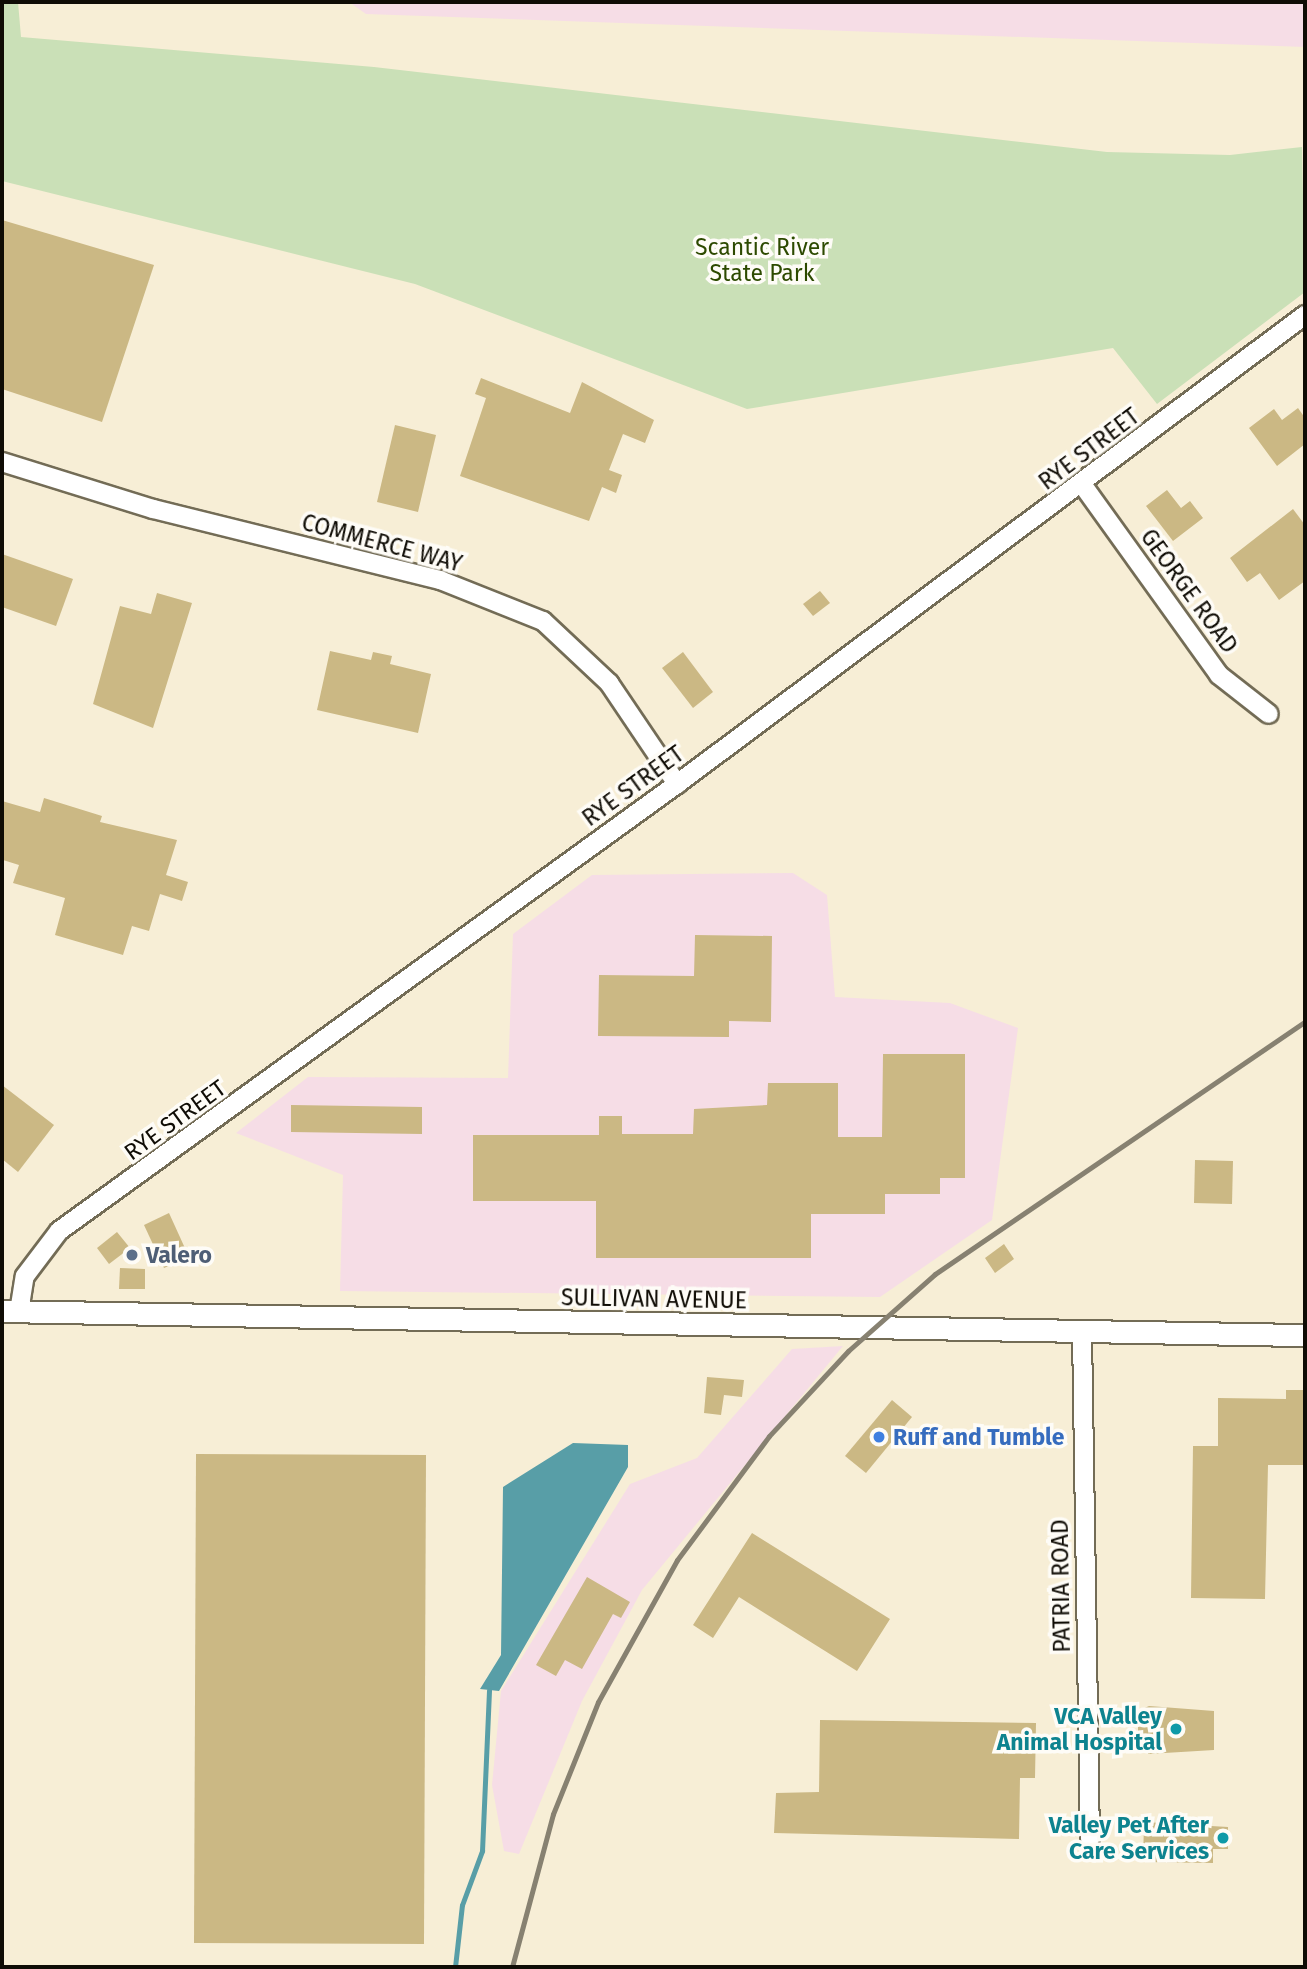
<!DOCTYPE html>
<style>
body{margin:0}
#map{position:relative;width:1307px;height:1969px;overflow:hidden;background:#f7eed6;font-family:"Fira Sans",sans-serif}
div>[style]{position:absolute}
.industrial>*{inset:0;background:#f6dde6}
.green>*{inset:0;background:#cae0b7}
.water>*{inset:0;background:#589ea7}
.stream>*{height:5px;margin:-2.5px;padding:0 2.5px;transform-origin:2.5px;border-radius:2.5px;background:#589ea7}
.building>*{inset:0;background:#cbb884}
.roads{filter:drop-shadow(2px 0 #736c56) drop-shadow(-2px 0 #736c56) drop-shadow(0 2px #736c56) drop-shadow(0 -2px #736c56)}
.minor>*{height:18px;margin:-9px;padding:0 9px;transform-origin:9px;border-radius:9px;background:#fff}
.major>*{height:21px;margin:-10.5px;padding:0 10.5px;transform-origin:10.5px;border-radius:10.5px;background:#fff}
.rail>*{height:5px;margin:-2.5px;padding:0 2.5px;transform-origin:2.5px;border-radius:2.5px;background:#878171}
.dots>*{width:19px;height:19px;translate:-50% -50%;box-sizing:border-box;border:4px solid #fefcf7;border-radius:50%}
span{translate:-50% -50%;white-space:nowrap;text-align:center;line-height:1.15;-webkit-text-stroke:7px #fefcf7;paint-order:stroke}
.park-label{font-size:23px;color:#2d4a00}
.street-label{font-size:23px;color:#0f0c05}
.service-label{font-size:23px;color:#4e5e75;font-weight:700}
.left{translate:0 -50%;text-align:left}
.shop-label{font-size:23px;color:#366cbe;font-weight:700}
.culture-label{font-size:23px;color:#0d838f;font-weight:700}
.right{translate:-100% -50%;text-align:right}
.frame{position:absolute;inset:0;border:4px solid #0f0c05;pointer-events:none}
</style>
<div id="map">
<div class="industrial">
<i style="clip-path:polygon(349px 2px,1305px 2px,1305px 47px,366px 14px)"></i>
<i style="clip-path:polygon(793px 873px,827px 895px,835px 997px,950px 1003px,1018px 1028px,992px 1220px,880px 1297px,340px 1291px,343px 1175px,236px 1133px,308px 1077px,508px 1078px,513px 934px,592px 875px)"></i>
<i style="clip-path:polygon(843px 1346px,642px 1590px,582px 1701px,519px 1854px,504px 1851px,492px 1785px,501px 1691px,630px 1484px,697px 1458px,792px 1349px)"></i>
</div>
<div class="green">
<i style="clip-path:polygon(2px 2px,18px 2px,21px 37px,374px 67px,1107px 152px,1230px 155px,1302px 147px,1305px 292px,1157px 404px,1113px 348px,747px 409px,415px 284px,2px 181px)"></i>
</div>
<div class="water">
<i style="clip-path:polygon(573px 1443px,628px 1445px,628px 1467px,499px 1691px,480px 1689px,501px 1655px,503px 1487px)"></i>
</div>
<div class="stream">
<i style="left:455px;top:1967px;width:62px;rotate:-83.6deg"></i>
<i style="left:462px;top:1905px;width:58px;rotate:-69.7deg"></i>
<i style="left:482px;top:1851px;width:161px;rotate:-87.5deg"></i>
</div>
<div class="building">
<i style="clip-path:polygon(2px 220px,154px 265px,102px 422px,2px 389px)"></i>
<i style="clip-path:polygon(481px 378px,570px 413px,582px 382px,654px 420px,645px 443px,623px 434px,609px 470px,622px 475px,616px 493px,602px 487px,589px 521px,460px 476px,486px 398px,475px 394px)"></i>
<i style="clip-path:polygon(1298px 408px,1305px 418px,1305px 444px,1277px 466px,1249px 428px,1274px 409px,1282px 420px)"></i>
<i style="clip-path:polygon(395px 425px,436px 435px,418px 512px,377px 502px)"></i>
<i style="clip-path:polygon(1167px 490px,1181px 508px,1190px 501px,1203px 518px,1173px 541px,1146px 506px)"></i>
<i style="clip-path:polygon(1293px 509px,1305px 525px,1305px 581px,1279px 600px,1260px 573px,1247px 582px,1230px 558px)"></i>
<i style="clip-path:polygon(2px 554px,73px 579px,56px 626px,2px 607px)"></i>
<i style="clip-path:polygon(820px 591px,830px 603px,813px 616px,803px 604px)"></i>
<i style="clip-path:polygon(157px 593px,192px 603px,153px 728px,93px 704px,120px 606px,151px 614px)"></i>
<i style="clip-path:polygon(330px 651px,371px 660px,373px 652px,392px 656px,390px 664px,431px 674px,418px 733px,317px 710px)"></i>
<i style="clip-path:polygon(683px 652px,713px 692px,693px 708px,662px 668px)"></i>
<i style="clip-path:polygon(44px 798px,102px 816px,100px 822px,177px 840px,166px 875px,188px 882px,182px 901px,160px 894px,149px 931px,132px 926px,123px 955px,55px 935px,65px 898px,13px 883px,19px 865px,3px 860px,2px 801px,40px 812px)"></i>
<i style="clip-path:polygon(695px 935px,772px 936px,771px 1022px,729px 1021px,729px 1037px,598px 1036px,599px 975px,694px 976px)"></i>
<i style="clip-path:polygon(883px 1054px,965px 1054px,965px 1178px,940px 1178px,940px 1194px,885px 1194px,885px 1214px,811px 1214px,811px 1258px,596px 1258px,596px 1201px,473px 1201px,473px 1135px,599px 1135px,599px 1116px,622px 1116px,622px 1134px,693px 1134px,694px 1109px,767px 1105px,768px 1083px,838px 1083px,838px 1137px,882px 1137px)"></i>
<i style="clip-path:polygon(2px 1085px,54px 1125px,18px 1172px,2px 1159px)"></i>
<i style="clip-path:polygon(291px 1105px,422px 1107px,422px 1134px,291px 1132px)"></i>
<i style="clip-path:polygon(1195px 1160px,1233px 1161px,1232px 1204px,1194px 1203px)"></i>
<i style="clip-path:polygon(169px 1213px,189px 1257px,164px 1268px,144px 1225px)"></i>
<i style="clip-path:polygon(117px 1232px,130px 1248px,109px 1264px,97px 1248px)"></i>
<i style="clip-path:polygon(1004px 1244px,1014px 1259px,995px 1273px,985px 1258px)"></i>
<i style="clip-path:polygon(120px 1268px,145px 1269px,145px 1289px,119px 1289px)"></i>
<i style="clip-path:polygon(707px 1377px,744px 1380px,742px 1397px,724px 1395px,721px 1415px,704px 1413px)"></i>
<i style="clip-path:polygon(1286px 1390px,1304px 1390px,1305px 1465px,1268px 1465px,1265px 1599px,1191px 1598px,1193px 1446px,1218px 1446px,1218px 1398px,1286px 1399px)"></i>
<i style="clip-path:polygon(892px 1400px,912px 1417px,866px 1473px,845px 1456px)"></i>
<i style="clip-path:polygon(196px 1454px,426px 1455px,424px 1944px,194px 1943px)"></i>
<i style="clip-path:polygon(752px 1533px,890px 1619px,857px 1671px,739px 1597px,713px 1638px,693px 1625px)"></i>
<i style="clip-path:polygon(587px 1577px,630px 1602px,621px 1618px,613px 1614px,582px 1669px,565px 1660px,556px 1676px,536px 1665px)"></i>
<i style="clip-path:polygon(1149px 1706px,1214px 1711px,1214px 1750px,1148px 1754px,1148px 1748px,1138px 1748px,1138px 1711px)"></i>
<i style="clip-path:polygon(820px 1720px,1036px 1723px,1035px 1778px,1020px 1778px,1019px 1839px,774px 1833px,776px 1793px,819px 1792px)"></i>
<i style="clip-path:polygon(1144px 1822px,1228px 1827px,1228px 1849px,1213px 1849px,1213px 1863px,1143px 1862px)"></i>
</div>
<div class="roads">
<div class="minor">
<i style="left:2px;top:462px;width:158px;rotate:17.3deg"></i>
<i style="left:153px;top:509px;width:296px;rotate:13.9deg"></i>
<i style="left:440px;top:580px;width:111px;rotate:21.7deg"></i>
<i style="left:543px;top:621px;width:91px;rotate:43.2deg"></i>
<i style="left:609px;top:683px;width:122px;rotate:56deg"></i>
<i style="left:1082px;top:484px;width:235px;rotate:54.3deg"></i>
<i style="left:1219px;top:675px;width:63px;rotate:38deg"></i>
<i style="left:19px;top:1312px;width:36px;rotate:-81deg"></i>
<i style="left:25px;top:1276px;width:56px;rotate:-52.9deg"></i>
<i style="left:59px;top:1231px;width:763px;rotate:-35.88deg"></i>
<i style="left:677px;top:784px;width:784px;rotate:-36.75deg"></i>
<i style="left:1082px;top:1332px;width:507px;rotate:89.1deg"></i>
</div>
<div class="major">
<i style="left:2px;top:1311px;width:1303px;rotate:1.06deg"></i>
</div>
</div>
<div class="rail">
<i style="left:512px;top:1967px;width:158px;rotate:-75deg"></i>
<i style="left:553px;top:1814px;width:121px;rotate:-68.1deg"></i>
<i style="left:598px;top:1702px;width:162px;rotate:-60.9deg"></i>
<i style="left:677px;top:1560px;width:154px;rotate:-53.4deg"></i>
<i style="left:769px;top:1436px;width:116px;rotate:-47.1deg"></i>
<i style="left:848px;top:1351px;width:116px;rotate:-41.5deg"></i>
<i style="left:935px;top:1274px;width:448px;rotate:-34.3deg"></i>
</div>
<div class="dots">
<i style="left:132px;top:1255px;background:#5c6f8a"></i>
<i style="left:879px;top:1437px;background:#3f7fe0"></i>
<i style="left:1176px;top:1729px;background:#0f9aa8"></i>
<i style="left:1223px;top:1838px;background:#0f9aa8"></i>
</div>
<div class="park-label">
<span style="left:762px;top:260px">Scantic River<br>State Park</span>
</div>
<div class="street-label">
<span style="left:1089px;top:449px;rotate:-37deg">RYE STREET</span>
<span style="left:382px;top:543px;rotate:15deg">COMMERCE WAY</span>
<span style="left:1189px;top:591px;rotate:54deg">GEORGE ROAD</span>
<span style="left:633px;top:786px;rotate:-36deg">RYE STREET</span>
<span style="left:175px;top:1120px;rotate:-36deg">RYE STREET</span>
<span style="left:654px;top:1299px;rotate:1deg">SULLIVAN AVENUE</span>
<span style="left:1061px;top:1586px;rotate:-91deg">PATRIA ROAD</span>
</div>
<div class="service-label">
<span class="left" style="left:146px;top:1255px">Valero</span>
</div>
<div class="shop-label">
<span class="left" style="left:893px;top:1437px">Ruff and Tumble</span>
</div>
<div class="culture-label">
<span class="right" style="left:1162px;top:1729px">VCA Valley<br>Animal Hospital</span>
<span class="right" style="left:1209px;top:1838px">Valley Pet After<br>Care Services</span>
</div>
<div class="frame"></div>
</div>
